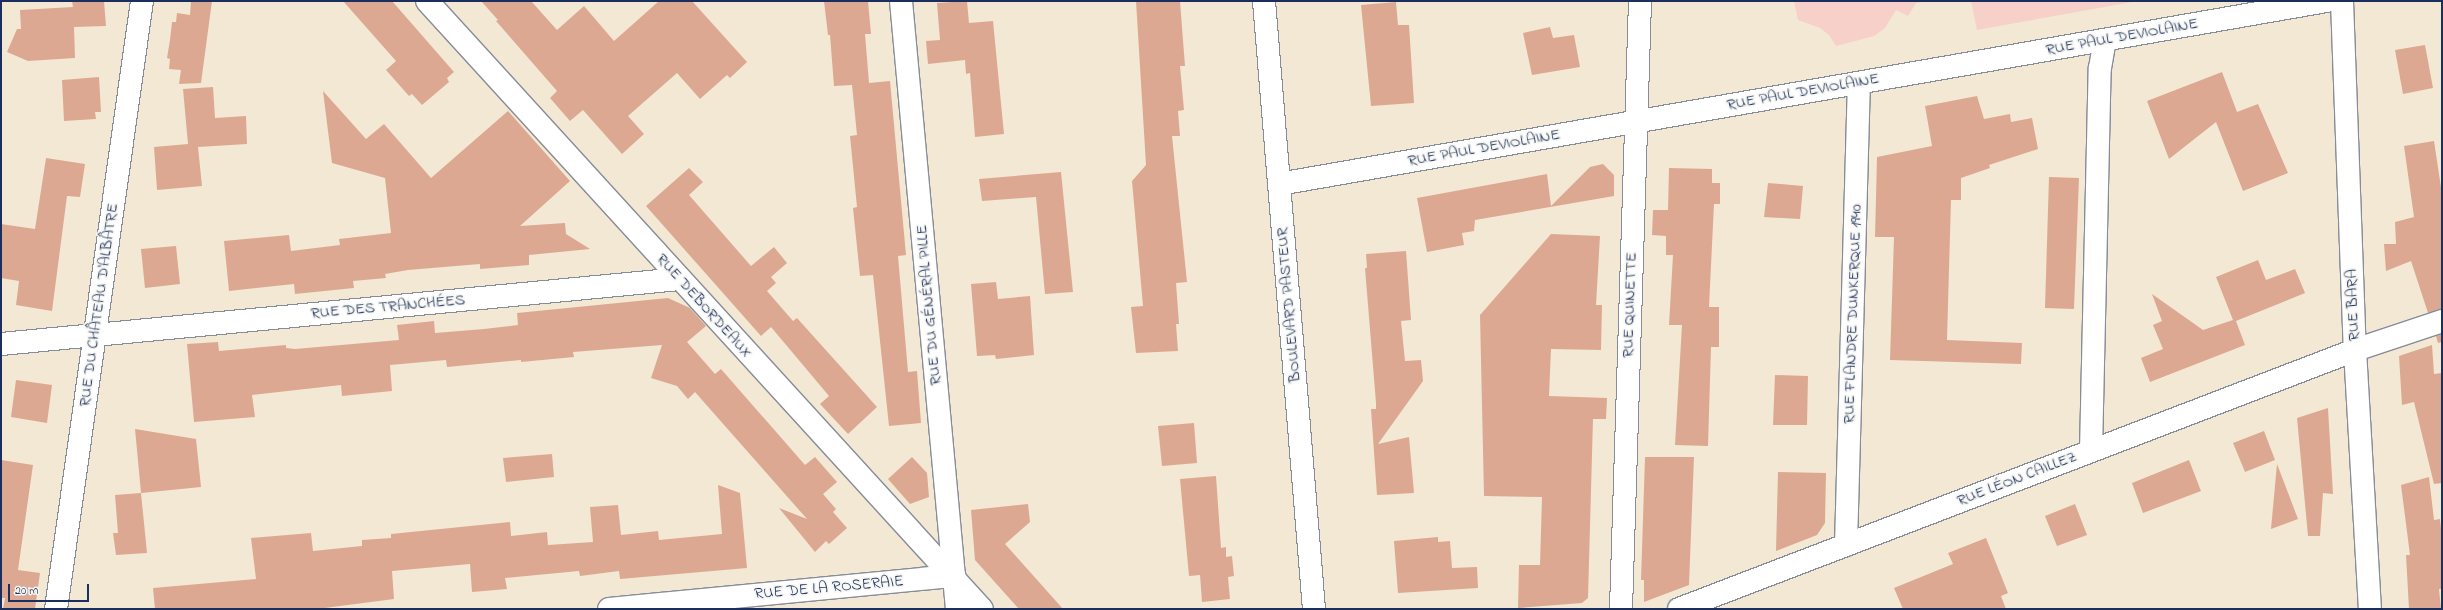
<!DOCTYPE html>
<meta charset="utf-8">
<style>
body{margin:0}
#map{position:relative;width:2443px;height:610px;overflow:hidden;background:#f3e8d4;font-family:"Indie Flower",sans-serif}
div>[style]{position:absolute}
.built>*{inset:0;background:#f7d0c9}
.building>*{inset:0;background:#dda892}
.roads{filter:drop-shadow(1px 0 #878c99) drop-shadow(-1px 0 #878c99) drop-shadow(0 1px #878c99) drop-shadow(0 -1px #878c99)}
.minor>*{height:22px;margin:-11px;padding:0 11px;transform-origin:11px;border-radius:11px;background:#fff}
span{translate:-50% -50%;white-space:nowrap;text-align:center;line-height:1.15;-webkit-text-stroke:3.5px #f6f6f2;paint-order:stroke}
.street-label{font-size:16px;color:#1b2f5e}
.frame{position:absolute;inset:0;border:2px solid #1b2f5e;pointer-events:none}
.scale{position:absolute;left:8px;top:584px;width:81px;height:18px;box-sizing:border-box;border:2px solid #1b2f5e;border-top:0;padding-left:5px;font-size:12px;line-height:14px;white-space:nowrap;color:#1b2f5e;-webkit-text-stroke:3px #f6f6f2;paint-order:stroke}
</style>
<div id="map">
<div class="built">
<i style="clip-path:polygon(1794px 1px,1930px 1px,1916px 3px,1908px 16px,1896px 10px,1885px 28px,1874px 36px,1836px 46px,1829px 35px,1820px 28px,1798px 20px)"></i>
<i style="clip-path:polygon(1971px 1px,2138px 1px,1977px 30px)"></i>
</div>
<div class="building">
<i style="clip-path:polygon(72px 1px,104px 1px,106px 26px,74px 27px,75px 58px,28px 61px,7px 52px,17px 29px,37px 29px,21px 29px,20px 10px,73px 7px)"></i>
<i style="clip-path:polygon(191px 1px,212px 1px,201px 83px,179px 84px,181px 70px,169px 69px,170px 59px,167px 58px,170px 40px,172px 22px,176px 22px,177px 13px,190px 15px)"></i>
<i style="clip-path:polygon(343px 1px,392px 1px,454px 72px,447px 78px,449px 82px,422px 105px,412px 94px,409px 96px,386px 70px,396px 61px)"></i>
<i style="clip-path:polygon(481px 1px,531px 1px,557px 30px,584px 6px,614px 41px,659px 1px,692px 1px,747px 62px,730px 78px,727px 75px,700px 99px,677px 73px,628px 116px,644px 134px,622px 154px,583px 110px,570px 121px,550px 98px,557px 91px,496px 21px,498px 20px)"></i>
<i style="clip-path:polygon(824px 1px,868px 1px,871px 34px,865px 34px,869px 83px,890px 81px,906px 255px,898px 256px,908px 372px,917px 371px,921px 423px,889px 426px,873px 275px,860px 276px,853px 208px,857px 207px,850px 136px,857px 135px,852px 85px,834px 86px,830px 35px,828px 35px)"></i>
<i style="clip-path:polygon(967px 1px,969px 23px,993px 21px,1004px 134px,975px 137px,970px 73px,966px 74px,965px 60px,928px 64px,926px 41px,940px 40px,937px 3px)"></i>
<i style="clip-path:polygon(1136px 1px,1180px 1px,1185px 66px,1180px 66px,1184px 110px,1178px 111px,1180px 136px,1172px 136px,1187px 282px,1176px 283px,1179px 324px,1176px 324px,1178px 351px,1136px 353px,1131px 307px,1143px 306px,1132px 181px,1146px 165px)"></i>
<i style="clip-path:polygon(1396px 2px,1398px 25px,1409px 25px,1414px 103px,1371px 106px,1361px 5px)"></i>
<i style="clip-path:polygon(1550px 27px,1553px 38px,1574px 35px,1580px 67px,1532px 75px,1523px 33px)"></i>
<i style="clip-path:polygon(2425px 45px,2433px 88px,2403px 94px,2395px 50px)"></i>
<i style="clip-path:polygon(2222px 72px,2237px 112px,2258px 104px,2288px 173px,2243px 191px,2216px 122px,2169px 159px,2147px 101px)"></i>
<i style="clip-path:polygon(99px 77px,101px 112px,95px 112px,96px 119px,64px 121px,62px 80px)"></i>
<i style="clip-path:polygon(213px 87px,215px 118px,246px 116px,247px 144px,198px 147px,202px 186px,157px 190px,154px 147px,188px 144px,183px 89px)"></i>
<i style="clip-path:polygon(323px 91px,366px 139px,384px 124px,431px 178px,508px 111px,570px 181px,520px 226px,565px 223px,566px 234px,590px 249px,529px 255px,529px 265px,480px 269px,480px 264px,408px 270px,385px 274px,386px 278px,353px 281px,354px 288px,295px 294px,294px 284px,229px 291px,224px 241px,289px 235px,291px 251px,340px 245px,339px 239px,391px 233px,385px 178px,332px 163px)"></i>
<i style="clip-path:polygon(1977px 96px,1984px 119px,2010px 114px,2011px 122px,2032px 118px,2038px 149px,1989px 165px,1990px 168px,1961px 178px,1961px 200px,1951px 200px,1947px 340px,2022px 343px,2021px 364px,1890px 360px,1894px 237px,1875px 237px,1877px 157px,1932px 146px,1925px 106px)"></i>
<i style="clip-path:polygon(2434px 141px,2442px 194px,2442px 309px,2428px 313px,2411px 261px,2386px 271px,2384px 244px,2396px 244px,2395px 222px,2414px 217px,2404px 146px)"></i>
<i style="clip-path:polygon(46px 158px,85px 164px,80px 197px,67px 196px,52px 311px,16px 305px,19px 281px,1px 278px,1px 224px,35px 229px)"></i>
<i style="clip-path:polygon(1603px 164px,1614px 175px,1614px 196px,1475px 220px,1474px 231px,1462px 233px,1464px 245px,1427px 252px,1417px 198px,1547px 174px,1551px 206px,1590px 167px)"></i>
<i style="clip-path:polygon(689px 168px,703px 182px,689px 195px,751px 266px,774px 247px,787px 263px,771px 277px,776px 283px,767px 291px,793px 321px,797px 318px,877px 407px,848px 434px,820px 404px,829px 396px,771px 327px,761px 336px,646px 206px)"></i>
<i style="clip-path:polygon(1669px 168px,1712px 169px,1712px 183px,1720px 183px,1720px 204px,1714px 204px,1709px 307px,1719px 307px,1719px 347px,1711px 347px,1708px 446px,1675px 445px,1682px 325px,1669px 325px,1673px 255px,1666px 255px,1666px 236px,1652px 235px,1653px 210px,1668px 210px)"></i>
<i style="clip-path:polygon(1061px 172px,1073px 292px,1045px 294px,1036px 197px,982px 201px,979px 179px)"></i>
<i style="clip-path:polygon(2049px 177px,2079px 178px,2074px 309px,2045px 308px)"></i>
<i style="clip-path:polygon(1768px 183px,1803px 186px,1800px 219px,1764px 217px)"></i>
<i style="clip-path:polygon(1551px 234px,1600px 236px,1596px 305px,1602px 305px,1601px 350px,1551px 349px,1549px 396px,1607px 398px,1606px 419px,1593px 419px,1588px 598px,1582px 603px,1518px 608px,1519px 565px,1540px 565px,1542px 497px,1484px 496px,1480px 315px)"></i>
<i style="clip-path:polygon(176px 246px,180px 284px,145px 288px,141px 249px)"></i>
<i style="clip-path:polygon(1406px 251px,1411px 320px,1401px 321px,1405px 361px,1421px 360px,1423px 381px,1378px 444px,1409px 437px,1414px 493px,1377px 495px,1371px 409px,1376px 409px,1376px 403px,1365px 268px,1367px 268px,1366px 254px)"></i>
<i style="clip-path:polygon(2258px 260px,2266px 280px,2295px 269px,2305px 293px,2236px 321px,2245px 345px,2150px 382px,2141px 358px,2163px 349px,2153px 325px,2162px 321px,2152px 294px,2203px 330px,2233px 320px,2216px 277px)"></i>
<i style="clip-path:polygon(996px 282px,998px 299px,1030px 296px,1034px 355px,996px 359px,995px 355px,977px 356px,971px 284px)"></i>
<i style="clip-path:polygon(668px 298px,690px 308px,706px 326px,687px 342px,715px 374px,721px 369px,805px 465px,815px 457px,837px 482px,823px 494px,836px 509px,833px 512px,847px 528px,829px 544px,826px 541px,815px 552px,779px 508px,807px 519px,695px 392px,688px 399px,677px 386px,651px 378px,662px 345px,573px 352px,574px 357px,521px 362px,521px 360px,447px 367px,446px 360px,390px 365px,392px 391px,342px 396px,341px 385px,252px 395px,255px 417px,194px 422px,187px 344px,218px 342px,219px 351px,286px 345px,286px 348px,295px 349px,399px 340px,397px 325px,434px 321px,435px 333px,484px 329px,518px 325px,517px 313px)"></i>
<i style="clip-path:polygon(2442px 334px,2442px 342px,2438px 343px,2436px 336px)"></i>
<i style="clip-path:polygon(2432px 345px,2434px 374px,2442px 373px,2442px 483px,2434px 484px,2414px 402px,2402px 405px,2399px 356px)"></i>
<i style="clip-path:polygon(1775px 375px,1808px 376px,1807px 425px,1773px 425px)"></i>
<i style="clip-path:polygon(16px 380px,52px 385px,47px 423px,11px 417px)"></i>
<i style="clip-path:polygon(2328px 408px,2333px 494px,2323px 493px,2320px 536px,2308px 536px,2297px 418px)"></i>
<i style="clip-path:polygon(1194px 423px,1197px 463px,1162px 466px,1158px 426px)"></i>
<i style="clip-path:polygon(135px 429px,196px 439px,201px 487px,141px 493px)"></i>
<i style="clip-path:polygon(2264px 431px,2275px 460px,2245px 472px,2233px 443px)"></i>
<i style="clip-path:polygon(552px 454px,554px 477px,506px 482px,503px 458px)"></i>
<i style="clip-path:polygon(912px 457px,927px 473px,929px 497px,910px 504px,888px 479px)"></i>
<i style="clip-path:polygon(1645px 457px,1694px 457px,1689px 585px,1644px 602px,1644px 580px,1641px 580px)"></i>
<i style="clip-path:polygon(1px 460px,33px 465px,18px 570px,40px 573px,35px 609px,3px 609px,5px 598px,1px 598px)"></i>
<i style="clip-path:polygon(2189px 460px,2201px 491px,2143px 513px,2132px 483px)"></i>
<i style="clip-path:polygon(2277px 464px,2298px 519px,2271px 529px)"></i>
<i style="clip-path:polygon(1778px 472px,1826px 473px,1825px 523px,1817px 535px,1776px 551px)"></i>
<i style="clip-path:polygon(1216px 476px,1221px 548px,1226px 547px,1226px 557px,1232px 556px,1234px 576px,1228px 577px,1230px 599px,1202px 602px,1200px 575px,1189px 576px,1180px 479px)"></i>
<i style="clip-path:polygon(2429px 477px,2434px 520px,2440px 519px,2442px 538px,2442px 589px,2439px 589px,2441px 609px,2409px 609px,2406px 555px,2410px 555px,2401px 485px)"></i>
<i style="clip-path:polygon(718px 485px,740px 493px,747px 568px,620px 579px,619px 571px,580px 576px,579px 571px,505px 578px,507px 589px,472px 592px,470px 564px,392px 571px,394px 599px,317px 609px,155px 609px,153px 588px,256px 579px,251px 538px,311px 533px,313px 551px,362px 546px,362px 540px,391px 538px,391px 534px,510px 522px,511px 536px,547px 532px,548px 545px,593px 542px,590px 507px,618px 505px,621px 535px,658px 531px,659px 540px,722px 534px)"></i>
<i style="clip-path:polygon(141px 493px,147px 553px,116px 555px,113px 533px,118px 533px,115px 495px)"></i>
<i style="clip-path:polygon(1028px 504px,1030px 522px,1005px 544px,1063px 609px,1019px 609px,975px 560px,971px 510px)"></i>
<i style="clip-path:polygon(2075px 504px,2087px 535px,2057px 546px,2045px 516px)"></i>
<i style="clip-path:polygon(1438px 537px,1438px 542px,1450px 541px,1452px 568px,1477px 567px,1478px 588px,1398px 593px,1394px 541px)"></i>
<i style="clip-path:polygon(1986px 538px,2008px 593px,2001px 596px,2006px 609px,1903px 609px,1894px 588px,1953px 564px,1948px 553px)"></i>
</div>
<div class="roads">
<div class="minor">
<i style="left:427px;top:1px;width:823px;rotate:47.61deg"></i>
<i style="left:901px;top:1px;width:611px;rotate:84.74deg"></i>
<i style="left:1264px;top:1px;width:610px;rotate:85.3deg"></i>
<i style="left:2342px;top:1px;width:349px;rotate:87.9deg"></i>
<i style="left:2355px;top:350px;width:259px;rotate:86.7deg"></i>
<i style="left:1279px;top:184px;width:1064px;rotate:-9.91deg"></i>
<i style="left:1px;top:344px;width:682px;rotate:-5.47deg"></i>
<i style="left:2091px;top:451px;width:383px;rotate:-88.7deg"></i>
<i style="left:2100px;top:68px;width:28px;rotate:-80deg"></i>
<i style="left:1846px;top:545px;width:462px;rotate:-88.4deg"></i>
<i style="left:56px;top:609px;width:614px;rotate:-81.95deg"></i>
<i style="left:609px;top:609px;width:347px;rotate:-5.5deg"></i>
<i style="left:1621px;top:609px;width:608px;rotate:-88.21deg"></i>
<i style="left:1679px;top:609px;width:724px;rotate:-20.96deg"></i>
<i style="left:2355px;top:350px;width:92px;rotate:-18.4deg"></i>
</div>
</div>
<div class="street-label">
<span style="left:2122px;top:37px;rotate:-10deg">RUE PAUL DEVIOLAINE</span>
<span style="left:1803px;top:92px;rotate:-10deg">RUE PAUL DEVIOLAINE</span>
<span style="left:1484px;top:148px;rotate:-10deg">RUE PAUL DEVIOLAINE</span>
<span style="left:99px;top:305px;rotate:-82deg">RUE DU CHÂTEAU D'ALBÂTRE</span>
<span style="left:929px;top:305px;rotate:-95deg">RUE DU GÉNÉRAL PILLE</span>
<span style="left:1289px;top:305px;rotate:-95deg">BOULEVARD PASTEUR</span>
<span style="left:1630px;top:305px;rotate:-88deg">RUE QUINETTE</span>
<span style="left:2353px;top:305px;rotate:-92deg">RUE BARA</span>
<span style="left:704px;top:306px;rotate:48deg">RUE DEBORDEAUX</span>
<span style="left:388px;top:307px;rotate:-5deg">RUE DES TRANCHÉES</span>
<span style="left:1853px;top:314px;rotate:-88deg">RUE FLANDRE DUNKERQUE 1940</span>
<span style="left:2017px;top:479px;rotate:-21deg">RUE LÉON CAILLEZ</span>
<span style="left:829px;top:588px;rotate:-5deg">RUE DE LA ROSERAIE</span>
</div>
<div class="frame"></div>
<div class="scale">20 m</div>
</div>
